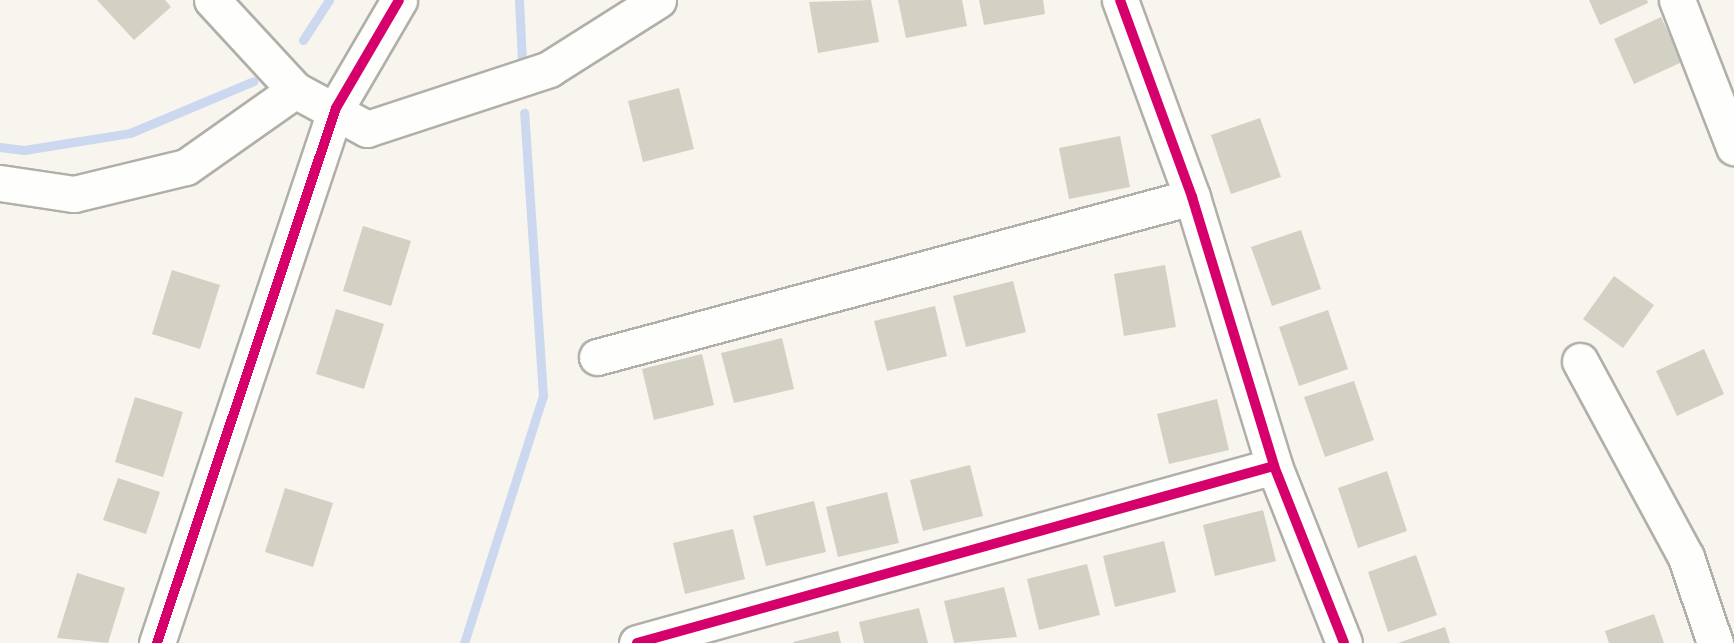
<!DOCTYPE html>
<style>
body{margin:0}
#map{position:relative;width:1734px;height:643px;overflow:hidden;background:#f7f5ed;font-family:Cabin,sans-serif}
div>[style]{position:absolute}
.stream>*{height:9px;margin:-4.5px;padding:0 4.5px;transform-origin:4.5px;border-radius:4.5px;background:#cbd8ef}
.building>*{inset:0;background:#d3d0c4}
.roads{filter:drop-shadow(2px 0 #b1afa9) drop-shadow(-2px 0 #b1afa9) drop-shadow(0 2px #b1afa9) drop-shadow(0 -2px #b1afa9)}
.minor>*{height:35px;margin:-17.5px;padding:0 17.5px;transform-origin:17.5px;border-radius:17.5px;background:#fefefc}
.cycleway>*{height:10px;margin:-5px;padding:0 5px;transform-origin:5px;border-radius:5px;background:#d6006c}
span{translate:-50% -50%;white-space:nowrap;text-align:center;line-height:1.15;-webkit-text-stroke:5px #fbf7e9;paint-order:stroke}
</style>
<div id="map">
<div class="stream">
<i style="left:519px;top:0;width:62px;rotate:87.2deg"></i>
<i style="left:303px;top:40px;width:48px;rotate:-57deg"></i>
<i style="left:0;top:147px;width:24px;rotate:7deg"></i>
<i style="left:24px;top:150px;width:107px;rotate:-9.1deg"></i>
<i style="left:130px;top:133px;width:134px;rotate:-22.8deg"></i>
<i style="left:464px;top:643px;width:259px;rotate:-72.3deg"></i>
<i style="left:543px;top:396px;width:284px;rotate:-93.8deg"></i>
</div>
<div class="building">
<i style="clip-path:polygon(97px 0,165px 0,171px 7px,134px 40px)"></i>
<i style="clip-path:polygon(871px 0,879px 42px,818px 53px,809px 2px)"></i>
<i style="clip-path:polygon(898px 0,962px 0,967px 26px,906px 38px)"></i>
<i style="clip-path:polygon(979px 0,1043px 0,1045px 14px,984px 25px)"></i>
<i style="clip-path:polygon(1589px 0,1647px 0,1648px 3px,1600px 25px)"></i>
<i style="clip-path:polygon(1661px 17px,1682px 62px,1634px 84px,1614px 39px)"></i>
<i style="clip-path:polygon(679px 88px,694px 149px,643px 162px,628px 101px)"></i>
<i style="clip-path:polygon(1260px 118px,1281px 177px,1231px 194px,1211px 135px)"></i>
<i style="clip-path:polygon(1120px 136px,1130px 187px,1069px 199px,1059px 148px)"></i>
<i style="clip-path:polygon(363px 226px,411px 241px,391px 306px,343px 291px)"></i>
<i style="clip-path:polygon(1301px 230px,1321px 289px,1272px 306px,1251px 247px)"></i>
<i style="clip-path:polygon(1165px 265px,1176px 327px,1124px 336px,1114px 274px)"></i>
<i style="clip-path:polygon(172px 270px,220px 285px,200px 349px,152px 334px)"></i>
<i style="clip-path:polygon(1614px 276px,1654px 305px,1623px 348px,1583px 319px)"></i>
<i style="clip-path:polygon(1013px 281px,1026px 332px,966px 347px,953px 296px)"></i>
<i style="clip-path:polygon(935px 306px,947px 356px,887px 371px,874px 321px)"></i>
<i style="clip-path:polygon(336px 309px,384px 324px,364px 389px,316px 374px)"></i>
<i style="clip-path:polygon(1328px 310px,1348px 369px,1299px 386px,1279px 327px)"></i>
<i style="clip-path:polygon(782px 338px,794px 389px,734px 403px,721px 353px)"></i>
<i style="clip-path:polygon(1704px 349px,1724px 394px,1677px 416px,1656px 371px)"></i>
<i style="clip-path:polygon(702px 354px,714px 405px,654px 420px,642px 369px)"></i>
<i style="clip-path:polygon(1354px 381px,1374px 440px,1325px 457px,1304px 397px)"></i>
<i style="clip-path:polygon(135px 397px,183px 412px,163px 477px,115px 462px)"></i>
<i style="clip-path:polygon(1217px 399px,1229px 450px,1169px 464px,1157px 414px)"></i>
<i style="clip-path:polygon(970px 465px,983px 516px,923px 531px,910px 480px)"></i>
<i style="clip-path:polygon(1387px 471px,1407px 531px,1358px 548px,1338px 488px)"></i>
<i style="clip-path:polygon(118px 478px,160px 492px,146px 534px,103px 520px)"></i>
<i style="clip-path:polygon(285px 488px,333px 503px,313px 567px,265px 552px)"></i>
<i style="clip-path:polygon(887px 492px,899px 543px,838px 557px,826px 507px)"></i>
<i style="clip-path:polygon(814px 501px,826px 552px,766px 566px,753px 516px)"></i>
<i style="clip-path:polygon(1263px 510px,1276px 561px,1215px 576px,1203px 525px)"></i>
<i style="clip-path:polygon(733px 529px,745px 579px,685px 594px,673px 543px)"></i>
<i style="clip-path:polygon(1164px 541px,1176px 592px,1115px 607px,1103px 556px)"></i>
<i style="clip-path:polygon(1416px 555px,1437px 615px,1388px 632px,1368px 572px)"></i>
<i style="clip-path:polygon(1087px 564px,1100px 615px,1039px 630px,1027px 579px)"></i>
<i style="clip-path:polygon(77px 573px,125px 588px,108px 643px,57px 638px)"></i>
<i style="clip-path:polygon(1004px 587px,1017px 637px,954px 643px,944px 601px)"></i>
<i style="clip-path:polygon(919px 608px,928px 643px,864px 643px,859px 622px)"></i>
<i style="clip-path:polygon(1654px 614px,1664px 643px,1609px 643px,1605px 631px)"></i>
<i style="clip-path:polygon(1445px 627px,1450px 643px,1398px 643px)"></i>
<i style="clip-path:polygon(838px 631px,841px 643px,794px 643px,793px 642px)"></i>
</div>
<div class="roads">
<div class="minor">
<i style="left:212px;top:0;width:122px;rotate:47.3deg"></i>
<i style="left:295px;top:90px;width:82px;rotate:28.4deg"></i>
<i style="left:367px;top:129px;width:192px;rotate:-18.2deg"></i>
<i style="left:549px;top:69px;width:129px;rotate:-32.3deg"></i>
<i style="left:1120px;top:0;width:210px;rotate:69.9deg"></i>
<i style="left:1192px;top:197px;width:281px;rotate:73deg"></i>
<i style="left:1274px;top:466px;width:190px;rotate:68.4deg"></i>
<i style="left:1677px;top:0;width:158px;rotate:68.8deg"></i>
<i style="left:0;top:183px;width:75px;rotate:8.5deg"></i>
<i style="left:74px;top:194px;width:115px;rotate:-13.6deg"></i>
<i style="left:186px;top:167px;width:133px;rotate:-35.2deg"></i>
<i style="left:597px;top:357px;width:616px;rotate:-15.05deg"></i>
<i style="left:1580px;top:361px;width:223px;rotate:61.6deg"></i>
<i style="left:1686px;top:557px;width:91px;rotate:71.4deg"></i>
<i style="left:157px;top:643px;width:564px;rotate:-71.5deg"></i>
<i style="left:336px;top:108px;width:125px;rotate:-59.7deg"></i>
<i style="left:637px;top:643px;width:661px;rotate:-15.53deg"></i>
</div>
</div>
<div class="cycleway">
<i style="left:1120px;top:0;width:210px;rotate:69.9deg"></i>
<i style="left:1192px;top:197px;width:281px;rotate:73deg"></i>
<i style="left:1274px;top:466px;width:190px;rotate:68.4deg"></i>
<i style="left:157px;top:643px;width:564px;rotate:-71.5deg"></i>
<i style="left:336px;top:108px;width:125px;rotate:-59.7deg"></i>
<i style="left:637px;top:643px;width:661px;rotate:-15.53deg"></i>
</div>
</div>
